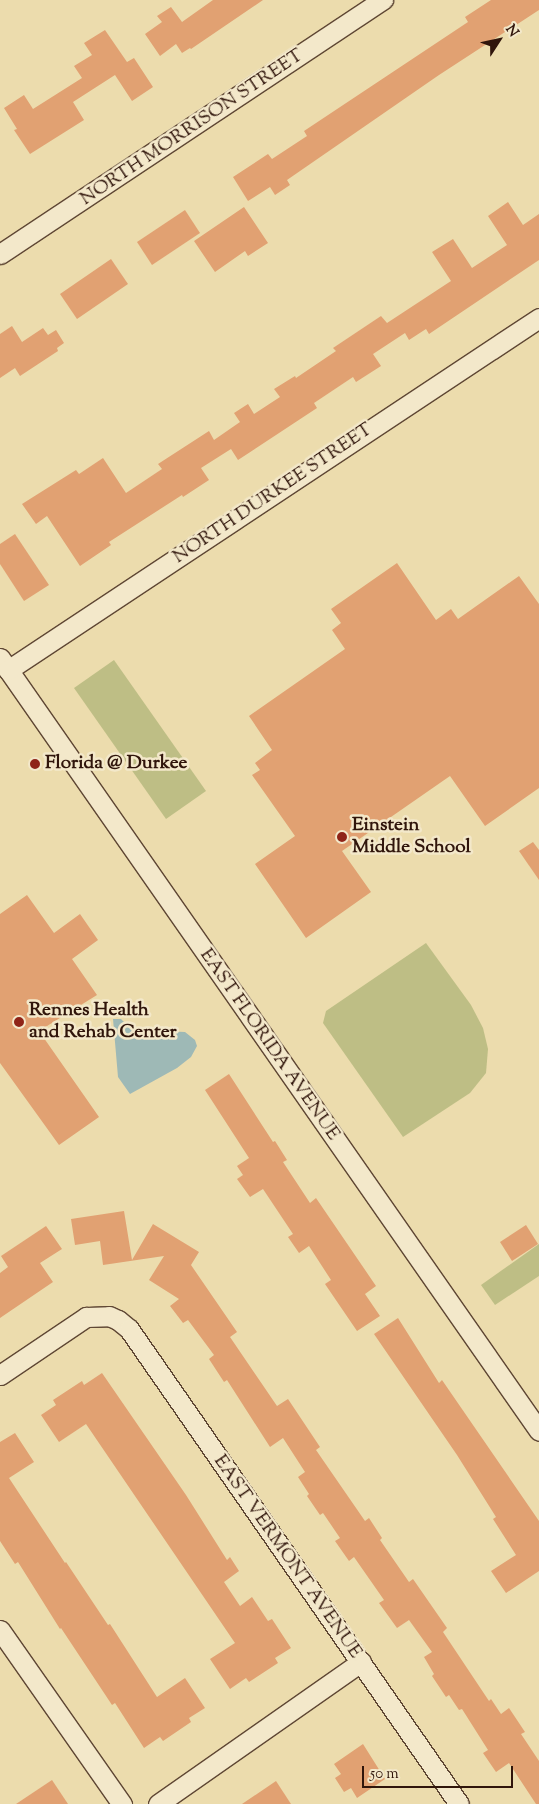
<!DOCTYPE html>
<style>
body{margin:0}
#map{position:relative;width:539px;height:1804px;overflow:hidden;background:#ecdcad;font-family:"Sorts Mill Goudy",serif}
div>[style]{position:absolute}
.green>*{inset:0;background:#bebe85}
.water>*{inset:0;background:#9eb9b6}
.building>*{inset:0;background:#e1a172}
.roads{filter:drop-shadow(1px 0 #5f4734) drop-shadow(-1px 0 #5f4734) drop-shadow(0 1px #5f4734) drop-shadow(0 -1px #5f4734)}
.minor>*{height:19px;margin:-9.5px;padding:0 9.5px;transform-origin:9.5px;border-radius:9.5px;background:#f3e8ca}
.dots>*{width:14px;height:14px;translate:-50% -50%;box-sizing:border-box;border:2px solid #f3e8ca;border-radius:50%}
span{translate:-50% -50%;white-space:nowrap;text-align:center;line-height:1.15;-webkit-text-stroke:5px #f3e8ca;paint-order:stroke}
.street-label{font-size:19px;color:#30150b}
.poi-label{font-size:19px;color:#30150b;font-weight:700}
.left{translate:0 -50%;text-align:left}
.north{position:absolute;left:474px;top:15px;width:50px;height:50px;-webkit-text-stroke:4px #f3e8ca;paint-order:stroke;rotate:55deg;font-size:14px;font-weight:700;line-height:20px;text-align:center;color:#30150b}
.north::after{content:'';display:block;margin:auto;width:18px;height:22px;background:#30150b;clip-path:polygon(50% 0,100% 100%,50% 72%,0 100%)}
.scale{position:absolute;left:362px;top:1766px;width:151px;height:22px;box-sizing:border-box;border:2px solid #30150b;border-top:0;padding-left:6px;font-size:15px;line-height:18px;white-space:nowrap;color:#30150b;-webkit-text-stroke:4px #f3e8ca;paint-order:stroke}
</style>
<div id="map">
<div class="green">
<i style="clip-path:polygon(114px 660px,206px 791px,166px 819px,74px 688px)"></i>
<i style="clip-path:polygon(426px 943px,471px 1005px,483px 1028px,488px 1049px,486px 1073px,470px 1093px,403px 1137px,323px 1023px,326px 1011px)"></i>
<i style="clip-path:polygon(539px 1244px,539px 1276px,495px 1305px,481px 1285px)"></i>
</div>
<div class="water">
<i style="clip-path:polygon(113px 1019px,121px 1019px,130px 1028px,150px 1033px,163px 1031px,185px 1032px,195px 1040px,197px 1046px,191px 1057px,177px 1068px,130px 1094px,118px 1077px)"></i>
</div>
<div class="building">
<i style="clip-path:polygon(213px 0,263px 0,191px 49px,190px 48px,182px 53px,176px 44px,160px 56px,145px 34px,162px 22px,157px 16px,171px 7px,182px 22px)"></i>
<i style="clip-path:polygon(491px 0,539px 0,539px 10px,439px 75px,287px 180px,290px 185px,275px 195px,270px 187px,248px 201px,233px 177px,268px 154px,272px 159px,307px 136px,304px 131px,468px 22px,465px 17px)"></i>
<i style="clip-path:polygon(105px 30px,127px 62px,134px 58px,153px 87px,132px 101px,115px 75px,73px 102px,84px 120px,30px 154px,14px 130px,17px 129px,4px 108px,24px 95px,33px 109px,82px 78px,74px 66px,92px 55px,84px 43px)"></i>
<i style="clip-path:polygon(508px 202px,523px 225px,539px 214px,539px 260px,429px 334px,426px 329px,409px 340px,405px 333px,373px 354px,381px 366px,356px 382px,353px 377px,314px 403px,317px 408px,238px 460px,231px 449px,201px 468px,209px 480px,183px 497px,182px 495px,109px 542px,111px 545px,80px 566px,47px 516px,36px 524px,22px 504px,76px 470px,79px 474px,103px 458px,126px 493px,162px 469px,158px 464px,209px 431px,214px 440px,240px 422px,234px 413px,248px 404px,254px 414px,280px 397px,274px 389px,295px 376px,296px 378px,336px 351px,333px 348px,381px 316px,387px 323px,451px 281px,432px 252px,453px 239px,472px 268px,507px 245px,488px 216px)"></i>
<i style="clip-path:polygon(244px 207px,268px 243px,248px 256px,245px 251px,215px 272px,194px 241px)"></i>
<i style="clip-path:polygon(185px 210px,200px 233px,152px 265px,137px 242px)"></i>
<i style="clip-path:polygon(111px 259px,128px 284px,77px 319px,60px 294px)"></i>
<i style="clip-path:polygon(12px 326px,22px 342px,43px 328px,48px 335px,56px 330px,64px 343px,57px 348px,58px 351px,20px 376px,15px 368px,0 378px,0 334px)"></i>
<i style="clip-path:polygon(15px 534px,49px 585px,24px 601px,0 564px,0 544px)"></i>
<i style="clip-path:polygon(397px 563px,436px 620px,451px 609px,458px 619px,519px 576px,539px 604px,539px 788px,485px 826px,450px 776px,342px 851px,371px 892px,306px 938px,255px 864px,295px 836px,252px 775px,260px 770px,255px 763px,272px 750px,249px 716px,345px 649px,332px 630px,341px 623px,331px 609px)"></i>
<i style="clip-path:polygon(533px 842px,539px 850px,539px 880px,519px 851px)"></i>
<i style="clip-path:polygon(27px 895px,54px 933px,80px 914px,98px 940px,72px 959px,97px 995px,39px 1031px,99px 1117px,59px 1145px,0 1063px,0 914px)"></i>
<i style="clip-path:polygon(229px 1074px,273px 1142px,275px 1141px,287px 1160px,283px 1162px,310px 1203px,316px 1198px,376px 1286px,365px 1294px,380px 1316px,357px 1331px,325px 1284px,331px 1280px,309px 1246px,299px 1253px,288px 1237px,293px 1234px,263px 1189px,250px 1197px,237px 1179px,243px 1175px,237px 1166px,249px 1158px,205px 1090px)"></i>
<i style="clip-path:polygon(124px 1211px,132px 1260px,153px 1224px,199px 1252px,191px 1265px,237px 1332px,230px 1337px,277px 1406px,288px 1399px,320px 1447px,316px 1450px,365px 1521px,369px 1518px,382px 1538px,380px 1540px,409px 1582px,413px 1579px,447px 1628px,443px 1632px,489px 1701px,491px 1699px,501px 1714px,509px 1708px,525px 1732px,521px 1734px,539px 1761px,539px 1804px,536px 1804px,509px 1763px,496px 1772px,483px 1753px,488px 1750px,462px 1709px,459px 1710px,449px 1695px,446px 1697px,432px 1676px,434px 1674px,424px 1657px,432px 1652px,409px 1620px,397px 1628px,379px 1603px,384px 1600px,354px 1557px,349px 1561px,335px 1541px,340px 1538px,323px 1513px,320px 1515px,307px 1496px,309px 1494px,298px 1477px,305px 1472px,283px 1438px,270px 1447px,227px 1380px,224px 1382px,209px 1359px,214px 1355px,188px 1320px,183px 1323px,170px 1306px,179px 1299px,149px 1280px,164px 1256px,103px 1265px,100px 1241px,75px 1245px,71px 1219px)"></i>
<i style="clip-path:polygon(526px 1225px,538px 1244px,512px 1261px,500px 1242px)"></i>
<i style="clip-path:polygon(46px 1226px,62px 1249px,40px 1263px,53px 1282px,0 1318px,0 1273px,8px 1267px,1px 1256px)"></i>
<i style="clip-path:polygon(398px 1318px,439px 1383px,442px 1380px,539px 1521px,539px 1571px,506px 1593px,491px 1571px,516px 1555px,493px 1519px,496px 1517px,457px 1455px,374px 1334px)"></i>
<i style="clip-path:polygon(102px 1373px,186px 1495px,227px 1560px,230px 1557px,239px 1571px,224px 1582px,240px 1606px,252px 1597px,268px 1621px,272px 1619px,291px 1648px,275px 1658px,278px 1663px,249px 1682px,246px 1678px,230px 1689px,210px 1659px,235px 1643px,86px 1424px,59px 1442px,41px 1415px,56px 1405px,53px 1400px,82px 1381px,84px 1385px)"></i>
<i style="clip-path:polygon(15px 1433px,34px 1462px,9px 1478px,65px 1563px,66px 1562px,108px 1625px,110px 1624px,157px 1697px,185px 1678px,205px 1708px,189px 1718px,191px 1722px,163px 1741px,160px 1737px,144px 1748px,115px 1703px,112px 1705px,61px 1628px,60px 1629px,18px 1562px,15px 1564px,0 1541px,0 1442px)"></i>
<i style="clip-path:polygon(363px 1744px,385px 1779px,357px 1798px,351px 1788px,344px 1792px,335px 1778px,341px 1774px,334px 1764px)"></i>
<i style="clip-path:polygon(52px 1780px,68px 1804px,16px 1804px)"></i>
<i style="clip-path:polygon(276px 1781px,291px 1804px,242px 1804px)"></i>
</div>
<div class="roads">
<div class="minor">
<i style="left:0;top:254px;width:460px;rotate:-33.6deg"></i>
<i style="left:0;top:658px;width:942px;rotate:55.11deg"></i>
<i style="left:8px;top:670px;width:637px;rotate:-33.54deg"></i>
<i style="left:0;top:1375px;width:104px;rotate:-34deg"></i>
<i style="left:86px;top:1317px;width:23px;rotate:-2deg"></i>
<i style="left:109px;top:1316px;width:10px;rotate:24deg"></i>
<i style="left:118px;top:1320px;width:14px;rotate:39deg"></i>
<i style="left:129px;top:1329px;width:578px;rotate:55.21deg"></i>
<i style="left:0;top:1630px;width:213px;rotate:55deg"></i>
<i style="left:158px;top:1804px;width:248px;rotate:-35deg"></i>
</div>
</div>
<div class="dots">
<i style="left:35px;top:764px;background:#8f2418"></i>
<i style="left:342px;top:837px;background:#8f2418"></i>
<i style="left:19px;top:1022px;background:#8f2418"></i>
</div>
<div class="street-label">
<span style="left:192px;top:128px;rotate:-34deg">NORTH MORRISON STREET</span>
<span style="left:273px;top:494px;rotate:-34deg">NORTH DURKEE STREET</span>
<span style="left:269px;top:1045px;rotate:55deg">EAST FLORIDA AVENUE</span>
<span style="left:287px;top:1557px;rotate:55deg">EAST VERMONT AVENUE</span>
</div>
<div class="poi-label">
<span class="left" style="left:45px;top:764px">Florida @ Durkee</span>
<span class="left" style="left:352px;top:837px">Einstein<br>Middle School</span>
<span class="left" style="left:29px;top:1022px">Rennes Health<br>and Rehab Center</span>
</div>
<div class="north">N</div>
<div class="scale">50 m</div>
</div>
